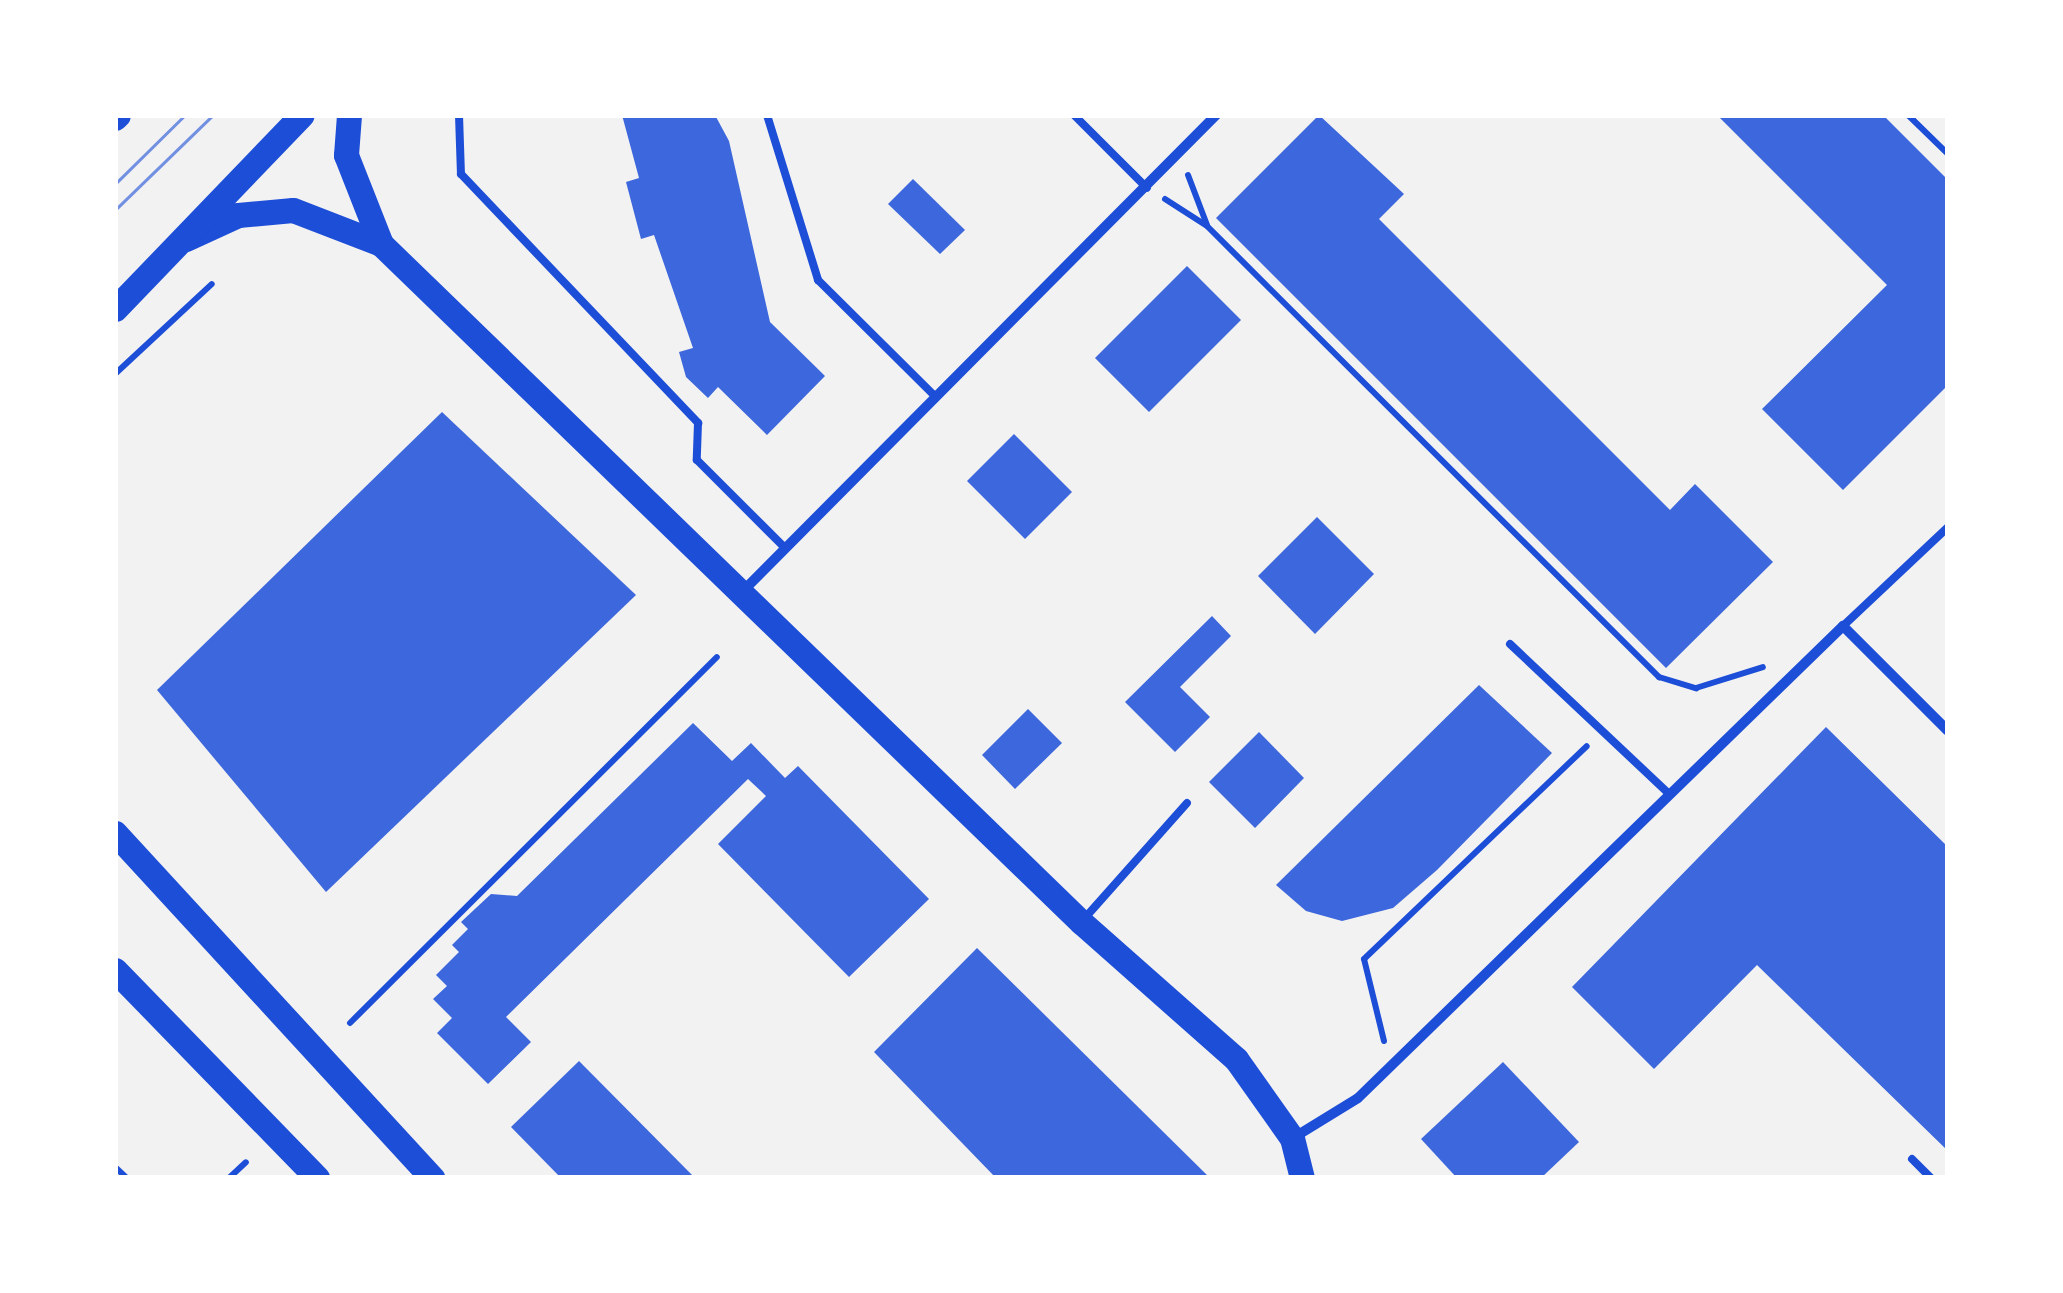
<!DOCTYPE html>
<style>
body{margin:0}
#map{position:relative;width:2063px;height:1293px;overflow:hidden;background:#f2f2f2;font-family:"Playfair Display",serif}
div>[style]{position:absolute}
.building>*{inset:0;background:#3d67dc}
.path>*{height:6px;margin:-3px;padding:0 3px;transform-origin:3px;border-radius:3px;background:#1d4ed8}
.service>*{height:8px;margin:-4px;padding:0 4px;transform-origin:4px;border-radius:4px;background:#1d4ed8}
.minor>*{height:10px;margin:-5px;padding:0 5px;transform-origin:5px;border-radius:5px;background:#1d4ed8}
.primary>*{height:25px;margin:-12.5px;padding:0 12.5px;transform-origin:12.5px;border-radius:12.5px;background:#1d4ed8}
.tram>*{height:2.5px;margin:-1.25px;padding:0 1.25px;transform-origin:1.25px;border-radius:1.25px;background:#7290e2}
span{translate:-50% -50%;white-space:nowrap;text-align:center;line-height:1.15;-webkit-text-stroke:9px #fff;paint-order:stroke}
.frame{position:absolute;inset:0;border:118px solid #fff;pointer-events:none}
</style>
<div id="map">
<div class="building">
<i style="clip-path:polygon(622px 115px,715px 115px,729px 141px,770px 322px,825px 376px,767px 435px,718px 387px,708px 398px,686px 377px,679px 352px,693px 348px,654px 235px,641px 239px,626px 182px,639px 178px)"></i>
<i style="clip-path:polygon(1319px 115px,1404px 194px,1379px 219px,1670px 510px,1695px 484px,1773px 562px,1666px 668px,1216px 218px)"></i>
<i style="clip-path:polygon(1717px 115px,1883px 115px,1948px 180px,1948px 385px,1843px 490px,1762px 409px,1887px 285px)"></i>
<i style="clip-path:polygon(913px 179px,965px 230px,940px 254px,888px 204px)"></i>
<i style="clip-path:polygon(1187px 266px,1241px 320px,1149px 412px,1095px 358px)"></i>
<i style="clip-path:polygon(442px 412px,636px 595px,326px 892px,157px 690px)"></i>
<i style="clip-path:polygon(1014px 434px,1072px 492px,1025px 539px,967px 481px)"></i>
<i style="clip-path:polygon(1317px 517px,1374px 574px,1315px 634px,1258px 576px)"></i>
<i style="clip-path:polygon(1212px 616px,1231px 636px,1180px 687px,1210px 717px,1175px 752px,1125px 702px)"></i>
<i style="clip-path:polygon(1479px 685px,1552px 753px,1437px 870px,1393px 908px,1342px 921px,1306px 911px,1276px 885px)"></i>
<i style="clip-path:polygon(1028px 709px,1062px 743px,1015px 789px,982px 755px)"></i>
<i style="clip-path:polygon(693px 723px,732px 761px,751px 743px,785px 778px,798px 766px,929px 899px,849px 977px,718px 844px,766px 796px,748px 779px,506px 1017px,531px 1042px,488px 1084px,437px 1033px,452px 1018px,433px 999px,447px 986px,436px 975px,459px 952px,452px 945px,468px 929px,461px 922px,491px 894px,517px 896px)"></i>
<i style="clip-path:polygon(1826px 727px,1948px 847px,1948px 1151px,1757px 965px,1654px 1069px,1572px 987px)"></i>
<i style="clip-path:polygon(1259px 732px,1304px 778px,1255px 828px,1209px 782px)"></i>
<i style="clip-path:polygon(977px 948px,1210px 1178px,996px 1178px,874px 1052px)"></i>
<i style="clip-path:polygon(579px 1061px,695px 1178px,561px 1178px,511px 1127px)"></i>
<i style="clip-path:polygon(1503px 1062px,1579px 1142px,1541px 1178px,1457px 1178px,1421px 1139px)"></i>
</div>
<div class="path">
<i style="left:1908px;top:115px;width:56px;rotate:44.3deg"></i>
<i style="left:1188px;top:175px;width:53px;rotate:69.2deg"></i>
<i style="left:1165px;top:199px;width:50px;rotate:32.7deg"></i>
<i style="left:1207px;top:226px;width:639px;rotate:44.94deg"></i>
<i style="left:1659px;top:677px;width:39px;rotate:17deg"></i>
<i style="left:1696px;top:688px;width:70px;rotate:-17.4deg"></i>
<i style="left:115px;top:374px;width:132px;rotate:-42.9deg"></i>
<i style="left:350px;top:1023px;width:518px;rotate:-44.92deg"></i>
<i style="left:1384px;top:1041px;width:84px;rotate:-103.7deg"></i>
<i style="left:1364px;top:959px;width:308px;rotate:-43.7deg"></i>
<i style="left:115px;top:1142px;width:25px;rotate:90deg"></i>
<i style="left:115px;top:1167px;width:16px;rotate:43deg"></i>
<i style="left:229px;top:1178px;width:23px;rotate:-43deg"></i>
</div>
<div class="service">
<i style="left:459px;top:115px;width:59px;rotate:88.1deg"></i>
<i style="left:461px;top:174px;width:344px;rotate:46.4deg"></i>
<i style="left:698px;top:423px;width:37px;rotate:92deg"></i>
<i style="left:697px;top:460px;width:124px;rotate:45deg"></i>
<i style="left:767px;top:115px;width:173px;rotate:72.8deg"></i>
<i style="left:818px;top:280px;width:166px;rotate:44.8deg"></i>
<i style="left:1074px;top:115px;width:103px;rotate:45deg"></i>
<i style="left:1843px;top:626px;width:144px;rotate:-43.3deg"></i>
<i style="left:1510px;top:644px;width:220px;rotate:43.3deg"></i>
<i style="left:1084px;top:919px;width:155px;rotate:-48.4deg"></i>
<i style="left:1912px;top:1159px;width:27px;rotate:45deg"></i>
</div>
<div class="minor">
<i style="left:741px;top:593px;width:674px;rotate:-45.18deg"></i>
<i style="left:1293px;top:1138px;width:76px;rotate:-31.6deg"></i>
<i style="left:1358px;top:1098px;width:677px;rotate:-44.22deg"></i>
<i style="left:1843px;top:626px;width:148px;rotate:45deg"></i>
</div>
<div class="primary">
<i style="left:349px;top:115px;width:40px;rotate:94.3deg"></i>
<i style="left:346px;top:155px;width:96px;rotate:68.5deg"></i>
<i style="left:115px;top:118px;width:4px;rotate:-45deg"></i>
<i style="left:186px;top:239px;width:57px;rotate:-24.8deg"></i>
<i style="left:238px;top:215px;width:55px;rotate:-5.2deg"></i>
<i style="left:293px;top:210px;width:94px;rotate:21.1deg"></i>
<i style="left:381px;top:244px;width:975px;rotate:44.09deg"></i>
<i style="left:1081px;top:922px;width:207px;rotate:41.5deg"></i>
<i style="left:1236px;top:1059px;width:97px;rotate:54.7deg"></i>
<i style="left:1292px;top:1138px;width:41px;rotate:76deg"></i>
<i style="left:115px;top:309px;width:269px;rotate:-46.1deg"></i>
<i style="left:115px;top:833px;width:469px;rotate:47.4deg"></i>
<i style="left:115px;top:970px;width:290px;rotate:45.8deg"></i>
</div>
<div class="tram">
<i style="left:115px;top:184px;width:98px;rotate:-44.6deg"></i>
<i style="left:115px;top:210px;width:136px;rotate:-44.1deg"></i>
</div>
<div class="frame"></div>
</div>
